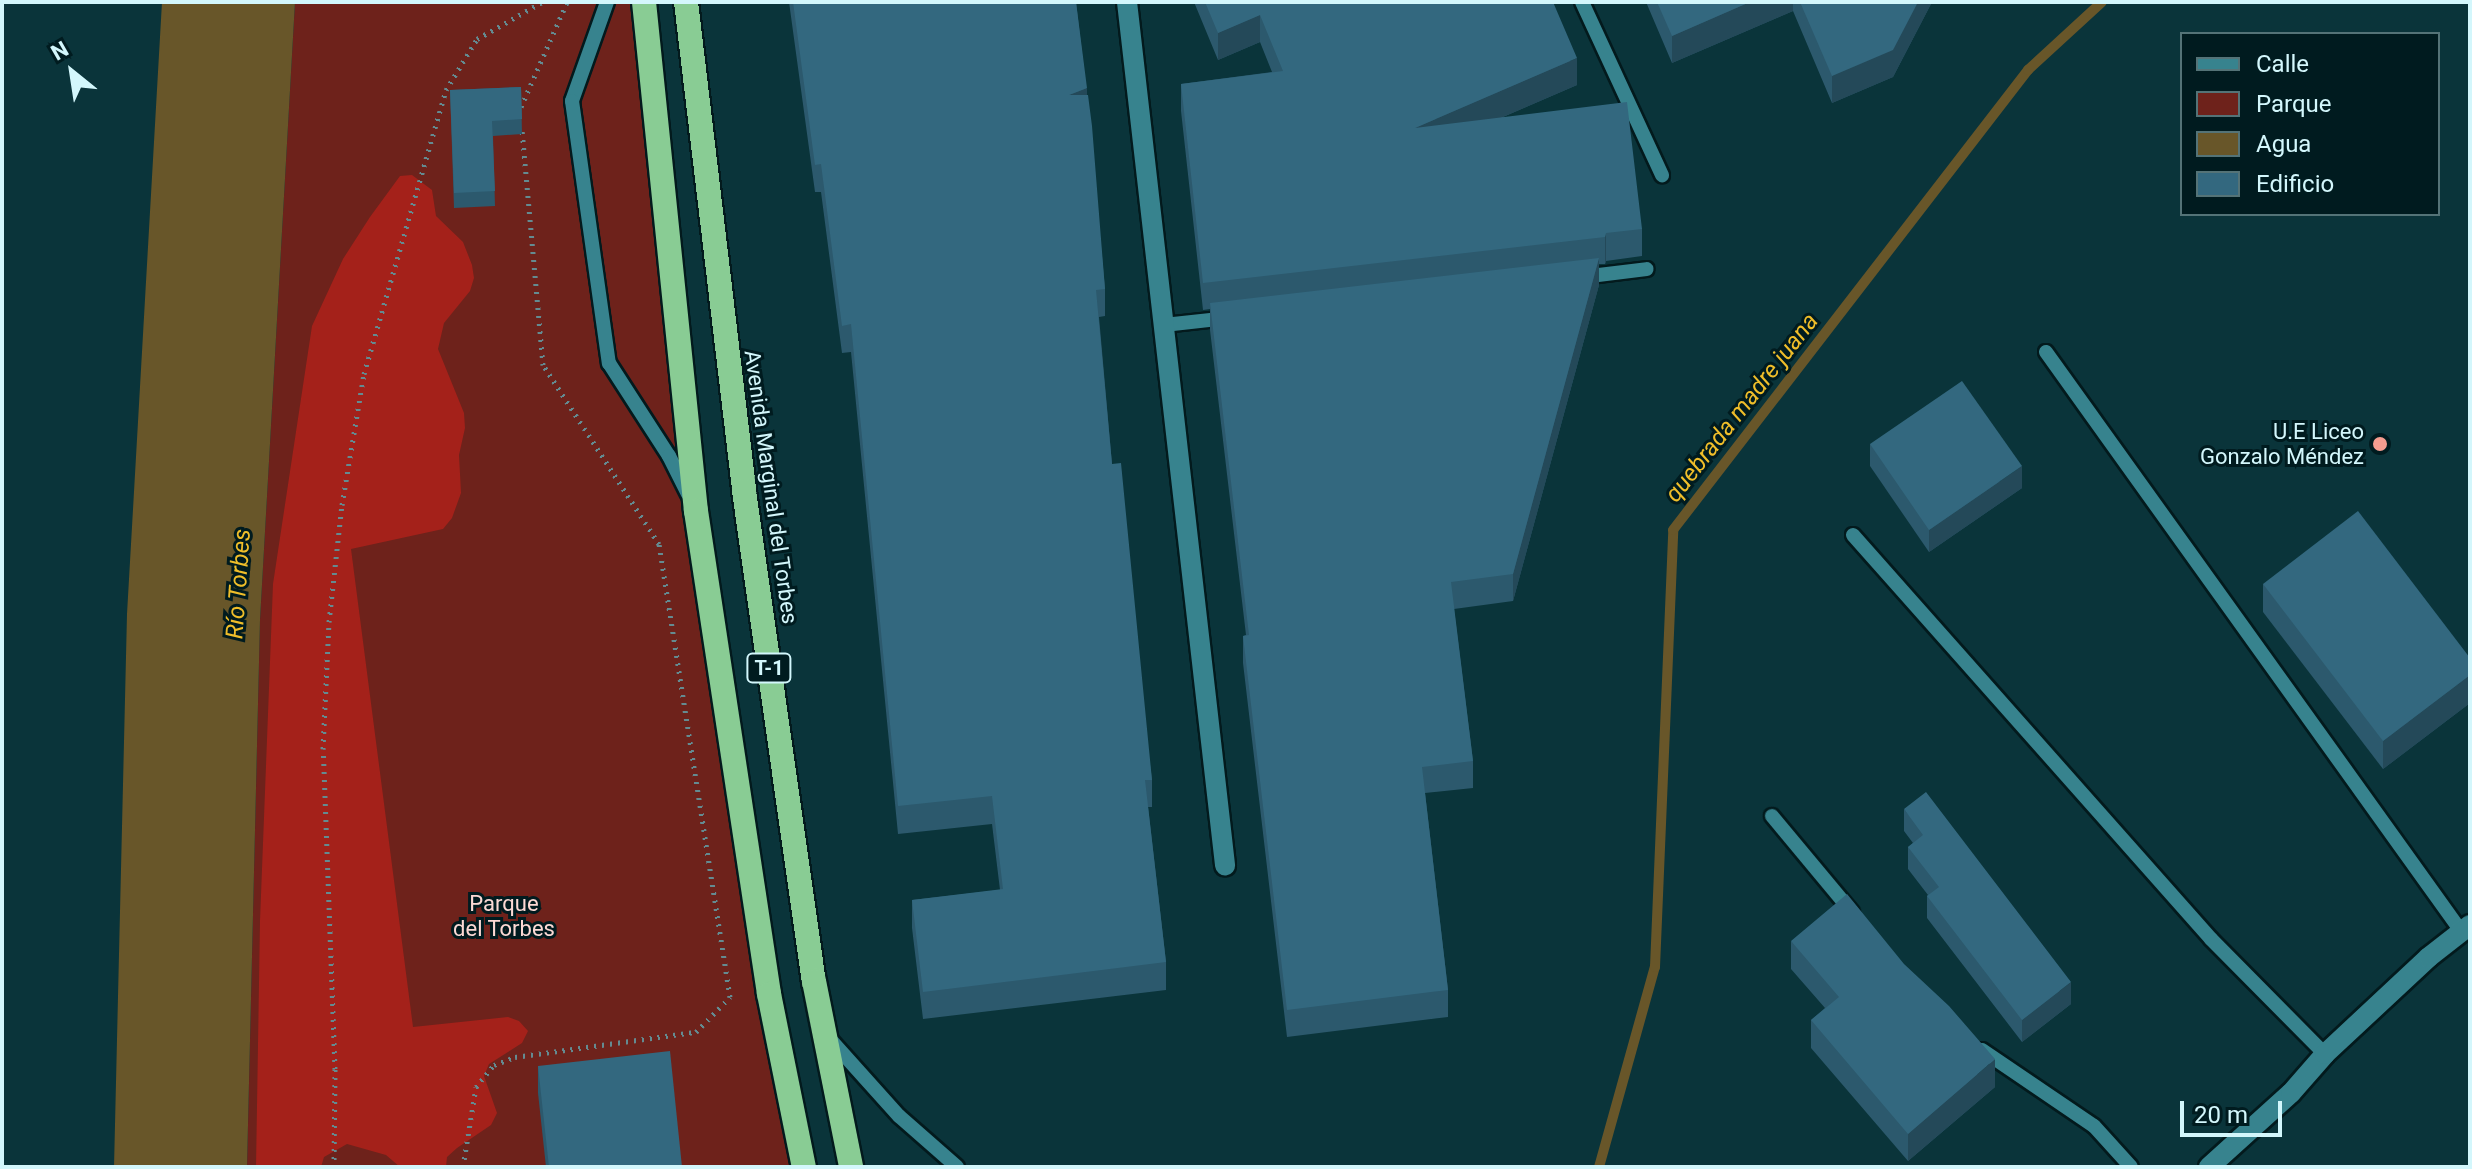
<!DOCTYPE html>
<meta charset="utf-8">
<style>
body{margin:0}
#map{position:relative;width:2472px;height:1169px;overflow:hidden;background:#0a343a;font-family:Roboto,sans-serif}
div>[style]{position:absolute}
.green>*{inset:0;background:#6e221b}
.forest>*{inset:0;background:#a4211a}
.water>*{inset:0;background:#685629}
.stream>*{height:10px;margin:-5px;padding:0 5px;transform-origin:5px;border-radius:5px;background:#685629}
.path>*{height:5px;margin-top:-2.5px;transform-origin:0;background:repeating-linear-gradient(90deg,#648b91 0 2px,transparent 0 8px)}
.roads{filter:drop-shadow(2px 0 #031a1d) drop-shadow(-2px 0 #031a1d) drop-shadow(0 2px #031a1d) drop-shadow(0 -2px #031a1d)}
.lane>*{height:14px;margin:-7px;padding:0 7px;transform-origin:7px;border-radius:7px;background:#37838e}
.street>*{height:20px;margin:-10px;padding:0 10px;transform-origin:10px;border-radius:10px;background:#37838e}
.highway>*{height:24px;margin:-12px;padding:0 12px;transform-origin:12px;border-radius:12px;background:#89cc94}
.wall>*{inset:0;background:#2c596d}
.shaded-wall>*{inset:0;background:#244959}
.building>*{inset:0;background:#33687f}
.dots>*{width:22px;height:22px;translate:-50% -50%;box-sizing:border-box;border:4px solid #001b1f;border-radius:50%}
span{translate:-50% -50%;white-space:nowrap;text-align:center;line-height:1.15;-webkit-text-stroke:6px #001b1f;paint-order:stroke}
.shield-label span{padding:2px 6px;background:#001b1f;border:2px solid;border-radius:6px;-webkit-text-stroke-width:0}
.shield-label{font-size:20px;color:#d3f7fc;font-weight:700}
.poi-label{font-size:22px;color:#d3f7fc}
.right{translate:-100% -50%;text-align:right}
.street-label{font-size:22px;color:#d3f7fc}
.park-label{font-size:22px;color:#fcd9d4}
.water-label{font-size:24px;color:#efbe2a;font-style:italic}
.frame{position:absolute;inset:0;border:4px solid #d3f7fc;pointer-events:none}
.legend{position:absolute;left:2180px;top:32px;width:260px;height:184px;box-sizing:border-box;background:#001b1f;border:2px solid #547377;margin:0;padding:10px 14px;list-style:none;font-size:24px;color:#d3f7fc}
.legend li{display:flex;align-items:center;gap:16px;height:40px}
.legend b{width:40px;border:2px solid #547377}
.north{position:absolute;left:32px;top:32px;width:80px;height:80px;-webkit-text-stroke:6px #001b1f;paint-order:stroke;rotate:330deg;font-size:22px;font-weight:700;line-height:32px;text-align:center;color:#d3f7fc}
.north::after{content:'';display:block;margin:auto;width:28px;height:36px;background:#d3f7fc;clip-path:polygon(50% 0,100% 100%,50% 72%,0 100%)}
.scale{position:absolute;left:2180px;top:1101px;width:102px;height:36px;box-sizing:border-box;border:4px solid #d3f7fc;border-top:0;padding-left:10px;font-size:24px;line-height:28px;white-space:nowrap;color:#d3f7fc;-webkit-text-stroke:6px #001b1f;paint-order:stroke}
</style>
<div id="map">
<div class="green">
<i style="clip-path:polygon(295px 2px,644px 2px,696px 511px,804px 1167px,247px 1167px,260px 620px)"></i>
</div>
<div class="forest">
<i style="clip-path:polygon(412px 175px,432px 190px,436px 216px,463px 242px,472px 265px,474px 278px,470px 291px,444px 323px,438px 349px,464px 413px,465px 428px,459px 455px,461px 493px,452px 518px,443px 529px,351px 549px,413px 1027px,508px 1017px,519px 1021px,528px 1031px,522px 1043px,489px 1064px,484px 1076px,497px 1113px,491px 1125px,457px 1148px,447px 1157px,446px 1167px,400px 1167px,386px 1155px,347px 1144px,324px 1157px,321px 1167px,256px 1167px,260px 921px,273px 584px,312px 326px,343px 259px,370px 217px,400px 176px)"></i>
</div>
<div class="water">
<i style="clip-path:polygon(162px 2px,295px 2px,260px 620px,247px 1167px,114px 1167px,127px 614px)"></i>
</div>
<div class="stream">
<i style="left:1599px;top:1167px;width:208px;rotate:-74.4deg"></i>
<i style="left:1655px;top:967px;width:437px;rotate:-87.6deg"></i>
<i style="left:1673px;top:530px;width:581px;rotate:-52.34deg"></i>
<i style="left:2028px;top:70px;width:100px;rotate:-42.6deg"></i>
</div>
<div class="path">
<i style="left:521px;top:107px;width:115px;rotate:-66.3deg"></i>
<i style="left:334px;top:1167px;width:98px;rotate:-89.4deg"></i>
<i style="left:335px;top:1069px;width:320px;rotate:-92.1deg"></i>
<i style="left:323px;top:749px;width:127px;rotate:-87.3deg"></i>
<i style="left:329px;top:622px;width:118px;rotate:-83.7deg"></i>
<i style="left:342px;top:505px;width:133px;rotate:-80.5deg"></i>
<i style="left:364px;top:374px;width:296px;rotate:-73.9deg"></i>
<i style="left:446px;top:90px;width:60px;rotate:-58.7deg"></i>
<i style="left:477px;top:39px;width:75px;rotate:-29.6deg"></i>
<i style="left:463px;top:1167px;width:81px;rotate:-80.8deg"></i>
<i style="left:476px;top:1087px;width:28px;rotate:-51deg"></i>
<i style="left:494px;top:1065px;width:22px;rotate:-21deg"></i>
<i style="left:515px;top:1057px;width:183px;rotate:-7.9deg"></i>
<i style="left:696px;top:1032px;width:49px;rotate:-45.8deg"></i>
<i style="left:730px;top:997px;width:459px;rotate:-98.9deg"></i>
<i style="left:659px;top:544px;width:213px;rotate:-122.9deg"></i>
<i style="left:543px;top:365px;width:237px;rotate:-95.1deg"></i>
</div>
<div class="roads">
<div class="lane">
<i style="left:607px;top:2px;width:105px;rotate:109.5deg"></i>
<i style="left:572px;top:101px;width:265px;rotate:82deg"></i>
<i style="left:609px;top:363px;width:111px;rotate:57.2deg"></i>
<i style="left:669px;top:456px;width:42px;rotate:63.4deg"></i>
<i style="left:1582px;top:2px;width:191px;rotate:65.2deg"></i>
<i style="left:1582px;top:277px;width:65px;rotate:-7deg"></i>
<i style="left:1164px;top:325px;width:63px;rotate:-6.3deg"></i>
<i style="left:2046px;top:352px;width:712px;rotate:54.37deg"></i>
<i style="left:1853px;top:535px;width:540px;rotate:48.45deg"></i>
<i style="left:2211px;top:939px;width:162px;rotate:45.3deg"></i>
<i style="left:1772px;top:816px;width:125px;rotate:50.2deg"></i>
<i style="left:828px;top:1037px;width:106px;rotate:48.1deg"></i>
<i style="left:899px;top:1116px;width:77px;rotate:41.3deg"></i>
<i style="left:1982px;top:1050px;width:135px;rotate:34.2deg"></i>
<i style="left:2094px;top:1126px;width:55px;rotate:47.9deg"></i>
</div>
<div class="street">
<i style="left:1127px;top:2px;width:869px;rotate:83.52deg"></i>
<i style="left:2209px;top:1167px;width:110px;rotate:-42.1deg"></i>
<i style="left:2291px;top:1093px;width:52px;rotate:-48.9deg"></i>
<i style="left:2325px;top:1054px;width:142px;rotate:-43deg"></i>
<i style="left:2429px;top:957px;width:52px;rotate:-38deg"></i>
</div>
<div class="highway">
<i style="left:644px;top:2px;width:512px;rotate:84.17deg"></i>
<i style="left:696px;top:511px;width:488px;rotate:81.4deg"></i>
<i style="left:769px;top:994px;width:177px;rotate:78.6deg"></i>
<i style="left:686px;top:2px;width:492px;rotate:83.2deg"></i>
<i style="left:744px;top:491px;width:495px;rotate:81.9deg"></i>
<i style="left:814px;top:981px;width:190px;rotate:78.7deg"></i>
</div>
</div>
<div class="wall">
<i style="clip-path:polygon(789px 2px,1076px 2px,1087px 95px,1105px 289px,1105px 316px,1099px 317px,1112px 464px,1152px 780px,1152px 807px,1148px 807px,1166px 962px,1166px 990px,923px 1019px,912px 928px,912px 900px,1000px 890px,992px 824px,898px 834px,851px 352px,842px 353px,821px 192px,815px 192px)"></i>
<i style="clip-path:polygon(1194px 2px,1553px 2px,1577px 85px,1503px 117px,1642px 229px,1642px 256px,1606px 261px,1605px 264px,1599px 264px,1599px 285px,1513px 601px,1454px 609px,1473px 761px,1473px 788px,1425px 793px,1448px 990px,1448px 1017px,1287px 1037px,1243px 663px,1243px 636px,1246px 635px,1210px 330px,1210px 309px,1203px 310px,1181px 111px,1181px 84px,1272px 72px,1260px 42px,1218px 60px)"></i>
<i style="clip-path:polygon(1646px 2px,1932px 2px,1893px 77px,1832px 103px,1793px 11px,1672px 63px)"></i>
<i style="clip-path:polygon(521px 87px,522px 134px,493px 136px,495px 206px,454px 208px,450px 90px)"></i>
<i style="clip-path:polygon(1870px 444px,2022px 488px,1929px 552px,1870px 466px)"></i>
<i style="clip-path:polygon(2263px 584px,2470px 658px,2470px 703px,2383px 769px,2263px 612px)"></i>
<i style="clip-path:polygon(1904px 809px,2071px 1004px,2022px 1042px,1927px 918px,1927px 896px,1928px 895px,1908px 869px,1908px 847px,1913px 843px,1904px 831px)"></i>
<i style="clip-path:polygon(1791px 941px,1995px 1087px,1908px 1161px,1811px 1048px,1811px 1020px,1825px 1008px,1791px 969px)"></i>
<i style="clip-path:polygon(538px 1066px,682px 1167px,546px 1167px,538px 1093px)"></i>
</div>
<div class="shaded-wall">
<i style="clip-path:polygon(1750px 2px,1793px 2px,1793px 11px,1672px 63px,1672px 36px)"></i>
<i style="clip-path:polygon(1918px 2px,1932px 2px,1893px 77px,1832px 103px,1832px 76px)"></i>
<i style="clip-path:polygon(1260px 15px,1260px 42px,1218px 60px,1218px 33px)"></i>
<i style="clip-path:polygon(1577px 58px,1577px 85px,1415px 155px,1415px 128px)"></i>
<i style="clip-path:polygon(1087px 88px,1087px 115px,1069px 95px)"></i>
<i style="clip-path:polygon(1606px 233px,1606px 261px,1605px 264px,1605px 237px)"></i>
<i style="clip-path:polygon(1599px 258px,1599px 285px,1513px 601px,1513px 574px)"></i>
<i style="clip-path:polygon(2022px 466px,2022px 488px,1929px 552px,1929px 530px)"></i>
<i style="clip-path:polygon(2470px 675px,2470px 703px,2383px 769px,2383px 741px)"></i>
<i style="clip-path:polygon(2071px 982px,2071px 1004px,2022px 1042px,2022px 1020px)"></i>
<i style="clip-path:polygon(1995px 1059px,1995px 1087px,1908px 1161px,1908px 1134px)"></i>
</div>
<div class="building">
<i style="clip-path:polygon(793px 2px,1076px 2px,1087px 88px,1069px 95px,1088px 95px,1092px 126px,1105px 289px,1096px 290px,1112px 464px,1121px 463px,1152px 780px,1145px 780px,1166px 962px,923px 992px,912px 900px,1003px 889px,992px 796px,898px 806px,851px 324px,842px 326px,821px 164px,815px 165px)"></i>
<i style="clip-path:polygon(1205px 2px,1553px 2px,1577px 58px,1415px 128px,1627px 102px,1642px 229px,1606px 233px,1605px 237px,1203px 283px,1181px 84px,1283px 71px,1260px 15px,1218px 33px)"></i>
<i style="clip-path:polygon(1657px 2px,1750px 2px,1672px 36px)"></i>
<i style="clip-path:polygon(1800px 2px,1918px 2px,1893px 50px,1832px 76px)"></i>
<i style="clip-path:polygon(521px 87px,522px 119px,492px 121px,495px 191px,454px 193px,450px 90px)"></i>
<i style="clip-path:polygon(1599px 258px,1513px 574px,1451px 582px,1473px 761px,1422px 767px,1448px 990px,1287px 1010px,1243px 636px,1249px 635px,1210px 303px)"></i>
<i style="clip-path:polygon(1962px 381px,2022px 466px,1929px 530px,1870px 444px)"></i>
<i style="clip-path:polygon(2358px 511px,2470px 658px,2470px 675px,2383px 741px,2263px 584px)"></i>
<i style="clip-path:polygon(1926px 792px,2071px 982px,2022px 1020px,1927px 896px,1939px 887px,1908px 847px,1923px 835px,1904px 809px)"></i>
<i style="clip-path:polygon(1847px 894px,1904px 964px,1949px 1006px,1995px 1059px,1908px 1134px,1811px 1020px,1839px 997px,1791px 941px)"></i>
<i style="clip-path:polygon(670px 1051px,682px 1167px,549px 1167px,538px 1066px)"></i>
</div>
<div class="dots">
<i style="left:2380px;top:444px;background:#f59d90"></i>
</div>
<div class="shield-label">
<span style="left:769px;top:668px">T-1</span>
</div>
<div class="poi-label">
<span class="right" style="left:2364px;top:444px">U.E Liceo<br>Gonzalo Méndez</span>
</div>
<div class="street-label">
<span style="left:771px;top:487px;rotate:82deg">Avenida Marginal del Torbes</span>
</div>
<div class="park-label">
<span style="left:504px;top:916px">Parque<br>del Torbes</span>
</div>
<div class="water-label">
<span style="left:1742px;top:408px;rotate:-52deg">quebrada madre juana</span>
<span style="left:239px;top:584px;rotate:-86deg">Río Torbes</span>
</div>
<div class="frame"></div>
<ul class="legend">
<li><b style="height:10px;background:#37838e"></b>Calle</li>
<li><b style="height:22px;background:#6e221b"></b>Parque</li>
<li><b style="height:22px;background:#685629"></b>Agua</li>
<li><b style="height:22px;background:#33687f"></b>Edificio</li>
</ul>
<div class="north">N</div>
<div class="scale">20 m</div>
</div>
